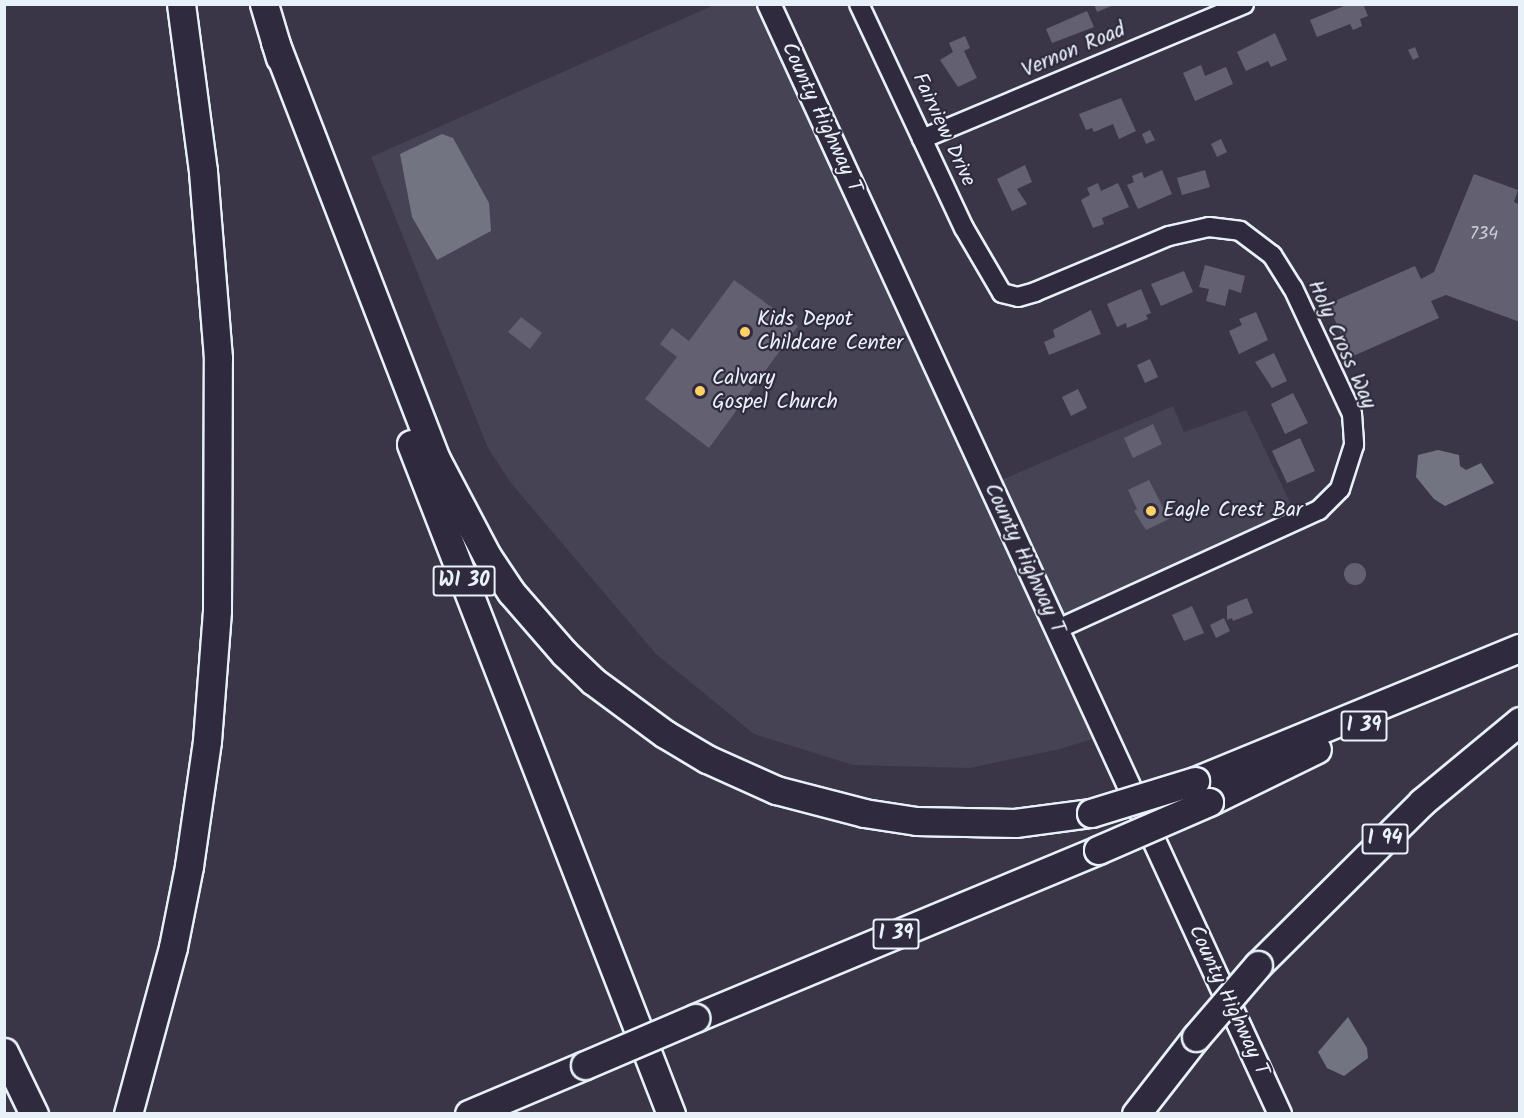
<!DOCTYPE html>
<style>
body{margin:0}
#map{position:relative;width:1524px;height:1118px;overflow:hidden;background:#3a3648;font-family:Kalam,sans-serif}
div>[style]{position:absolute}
.built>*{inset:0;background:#464354}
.water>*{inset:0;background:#737482}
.building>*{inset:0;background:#636171}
.round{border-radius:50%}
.roads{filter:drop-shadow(2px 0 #e8f1f8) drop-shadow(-2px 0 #e8f1f8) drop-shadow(0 2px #e8f1f8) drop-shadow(0 -2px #e8f1f8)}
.minor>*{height:18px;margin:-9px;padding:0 9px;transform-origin:9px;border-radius:9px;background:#2f2a3d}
.major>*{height:22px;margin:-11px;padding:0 11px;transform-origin:11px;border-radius:11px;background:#2f2a3d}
.highway>*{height:27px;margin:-13.5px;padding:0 13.5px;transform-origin:13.5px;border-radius:13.5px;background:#2f2a3d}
.bridges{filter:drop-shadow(2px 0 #e8f1f8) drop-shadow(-2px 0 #e8f1f8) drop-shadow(0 2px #e8f1f8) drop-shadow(0 -2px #e8f1f8)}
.highway-bridge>*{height:27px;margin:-13.5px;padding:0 13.5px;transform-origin:13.5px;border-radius:13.5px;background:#2f2a3d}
.dots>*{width:16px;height:16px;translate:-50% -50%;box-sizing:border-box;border:3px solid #2f2a3d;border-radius:50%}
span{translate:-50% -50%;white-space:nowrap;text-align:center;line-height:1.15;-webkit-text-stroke:4.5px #2f2a3d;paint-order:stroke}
.number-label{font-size:18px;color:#c7cdd6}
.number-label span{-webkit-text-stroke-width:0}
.shield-label span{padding:2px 4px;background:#2f2a3d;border:2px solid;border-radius:4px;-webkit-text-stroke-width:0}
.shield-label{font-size:20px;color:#e8f1f8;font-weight:700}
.street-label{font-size:21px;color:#e8f1f8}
.poi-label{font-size:21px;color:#e8f1f8}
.left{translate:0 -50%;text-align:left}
.frame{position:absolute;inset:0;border:6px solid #e8f1f8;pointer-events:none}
</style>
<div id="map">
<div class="built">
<i style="clip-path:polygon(714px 5px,769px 5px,990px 485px,1173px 406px,1184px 432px,1246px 410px,1298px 519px,1056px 630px,1105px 735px,1060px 749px,970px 768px,853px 765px,754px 734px,656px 654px,511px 483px,488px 448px,371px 157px)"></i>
</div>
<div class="water">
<i style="clip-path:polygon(442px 134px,453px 138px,489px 203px,491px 231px,437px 260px,412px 217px,400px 154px)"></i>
<i style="clip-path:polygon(1438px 450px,1459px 455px,1460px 466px,1466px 470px,1481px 463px,1494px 483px,1445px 506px,1434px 499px,1416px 477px,1418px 455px)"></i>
<i style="clip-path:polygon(1348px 1017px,1367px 1048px,1368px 1058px,1344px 1076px,1327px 1068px,1318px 1052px)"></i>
</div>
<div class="building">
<i style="clip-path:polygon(1094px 4px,1114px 4px,1114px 5px,1097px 12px)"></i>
<i style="clip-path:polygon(1349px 4px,1363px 4px,1368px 16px,1360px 19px,1362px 26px,1353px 30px,1350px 24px,1317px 37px,1310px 20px)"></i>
<i style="clip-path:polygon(1087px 11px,1094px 27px,1052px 43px,1046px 29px)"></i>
<i style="clip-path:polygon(1275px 33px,1287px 60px,1271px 67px,1268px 61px,1246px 71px,1237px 52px)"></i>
<i style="clip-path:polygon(965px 36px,970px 48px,964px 51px,977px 78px,958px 87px,940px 60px,953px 52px,949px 43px)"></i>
<i style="clip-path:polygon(1415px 47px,1419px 57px,1413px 60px,1408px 50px)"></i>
<i style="clip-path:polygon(1201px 65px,1205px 76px,1226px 67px,1233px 84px,1195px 101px,1183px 73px)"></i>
<i style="clip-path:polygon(1121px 98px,1136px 131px,1119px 139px,1113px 124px,1094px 132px,1092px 128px,1086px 130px,1079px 114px)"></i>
<i style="clip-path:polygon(1150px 130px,1155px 140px,1146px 144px,1142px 134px)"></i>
<i style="clip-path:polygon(1221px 139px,1227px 152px,1217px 157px,1211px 144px)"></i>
<i style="clip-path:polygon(1025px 165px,1032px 182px,1017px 189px,1027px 204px,1012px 211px,997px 179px)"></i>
<i style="clip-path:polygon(1162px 170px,1172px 194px,1138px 209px,1127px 185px,1134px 182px,1132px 176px,1142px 172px,1144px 178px)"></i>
<i style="clip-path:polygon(1205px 170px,1210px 187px,1182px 195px,1177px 178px)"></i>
<i style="clip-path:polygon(1474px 174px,1518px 190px,1514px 202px,1520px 205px,1520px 322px,1446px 295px,1431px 301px,1439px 318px,1351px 357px,1328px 304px,1415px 266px,1421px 279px,1434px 272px)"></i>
<i style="clip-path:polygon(1098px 183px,1101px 191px,1118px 183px,1129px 207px,1102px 218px,1104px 224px,1093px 228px,1081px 200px,1090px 195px,1087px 188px)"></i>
<i style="clip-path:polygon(1205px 265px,1245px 276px,1241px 293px,1229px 289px,1225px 306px,1206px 301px,1209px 289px,1199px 287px)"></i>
<i style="clip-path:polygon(1184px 271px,1193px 292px,1161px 306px,1151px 284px)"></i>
<i style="clip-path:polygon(734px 280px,798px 326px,709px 448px,645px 399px,677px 357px,660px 344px,672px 328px,689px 341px)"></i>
<i style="clip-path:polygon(1141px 289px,1151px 313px,1146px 315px,1148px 319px,1127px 328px,1126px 323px,1117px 327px,1107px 304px)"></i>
<i style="clip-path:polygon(1091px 310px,1101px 334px,1049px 355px,1044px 342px,1055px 337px,1053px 330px)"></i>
<i style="clip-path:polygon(1256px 312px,1268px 340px,1239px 354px,1229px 331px,1242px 325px,1239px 319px)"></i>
<i style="clip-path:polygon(521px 317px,542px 333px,530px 349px,508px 332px)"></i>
<i style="clip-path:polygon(1274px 353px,1287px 381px,1272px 388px,1255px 362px)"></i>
<i style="clip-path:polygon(1150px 359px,1158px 377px,1145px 383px,1137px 365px)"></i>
<i style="clip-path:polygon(1078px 389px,1087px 408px,1071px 416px,1062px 397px)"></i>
<i style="clip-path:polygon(1293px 393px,1308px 423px,1285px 434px,1271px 404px)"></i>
<i style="clip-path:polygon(1153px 424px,1162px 444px,1133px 458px,1124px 438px)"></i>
<i style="clip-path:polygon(1300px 438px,1315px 471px,1287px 483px,1272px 451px)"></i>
<i style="clip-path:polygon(1149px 480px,1169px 519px,1146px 530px,1134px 511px,1137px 509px,1128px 490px)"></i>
<i class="round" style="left:1344px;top:563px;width:22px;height:22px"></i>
<i style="clip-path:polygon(1247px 598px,1253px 613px,1233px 621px,1232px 618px,1227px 620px,1227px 606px)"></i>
<i style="clip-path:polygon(1192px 606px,1204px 633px,1184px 641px,1172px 615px)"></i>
<i style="clip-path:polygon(1224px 618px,1230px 631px,1216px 638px,1210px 625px)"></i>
</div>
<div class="roads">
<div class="minor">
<i style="left:859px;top:4px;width:247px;rotate:64.9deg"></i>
<i style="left:964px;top:228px;width:75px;rotate:59.7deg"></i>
<i style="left:1002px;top:293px;width:16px;rotate:14deg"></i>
<i style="left:1018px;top:297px;width:18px;rotate:-16deg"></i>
<i style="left:1035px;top:292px;width:145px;rotate:-22.7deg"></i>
<i style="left:1169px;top:236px;width:41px;rotate:-12.7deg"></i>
<i style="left:1209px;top:227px;width:31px;rotate:7deg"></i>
<i style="left:1240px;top:231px;width:40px;rotate:37deg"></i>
<i style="left:1272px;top:255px;width:39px;rotate:58deg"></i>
<i style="left:1293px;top:288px;width:139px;rotate:64.9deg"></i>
<i style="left:1352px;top:414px;width:31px;rotate:86deg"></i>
<i style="left:1354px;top:445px;width:46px;rotate:107.7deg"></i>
<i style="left:1340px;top:489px;width:30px;rotate:135deg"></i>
<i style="left:1319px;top:510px;width:289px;rotate:155.5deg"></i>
<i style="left:922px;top:139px;width:349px;rotate:-22.7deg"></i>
</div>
<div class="major">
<i style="left:769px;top:4px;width:1222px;rotate:65.28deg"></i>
</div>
<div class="highway">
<i style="left:264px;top:4px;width:56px;rotate:73.5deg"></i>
<i style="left:275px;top:42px;width:447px;rotate:68.9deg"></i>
<i style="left:436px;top:459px;width:110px;rotate:62.3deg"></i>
<i style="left:487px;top:556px;width:43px;rotate:56.3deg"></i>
<i style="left:511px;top:592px;width:81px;rotate:49deg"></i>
<i style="left:564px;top:653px;width:40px;rotate:44deg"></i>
<i style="left:593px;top:681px;width:89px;rotate:36.4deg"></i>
<i style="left:665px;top:734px;width:49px;rotate:30.8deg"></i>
<i style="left:707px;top:759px;width:76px;rotate:24.2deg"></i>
<i style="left:776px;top:790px;width:91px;rotate:14.6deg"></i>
<i style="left:864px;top:813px;width:53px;rotate:8.7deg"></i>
<i style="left:916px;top:821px;width:99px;rotate:1.2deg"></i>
<i style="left:1015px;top:823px;width:77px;rotate:-7.5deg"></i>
<i style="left:411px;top:444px;width:719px;rotate:68.79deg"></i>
<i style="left:1195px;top:781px;width:351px;rotate:-22.3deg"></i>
<i style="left:1209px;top:802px;width:120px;rotate:-26.1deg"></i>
<i style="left:1258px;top:965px;width:231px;rotate:-44.8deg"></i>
<i style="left:1422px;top:802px;width:127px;rotate:-39.6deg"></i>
<i style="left:695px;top:1018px;width:437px;rotate:-22.6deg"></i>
<i style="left:4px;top:1052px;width:69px;rotate:64.2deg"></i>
<i style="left:128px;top:1114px;width:173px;rotate:-74.9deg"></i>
<i style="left:173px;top:947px;width:83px;rotate:-78.8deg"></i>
<i style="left:189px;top:866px;width:126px;rotate:-81.8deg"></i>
<i style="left:207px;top:741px;width:131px;rotate:-85.6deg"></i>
<i style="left:217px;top:610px;width:252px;rotate:-89.8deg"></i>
<i style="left:218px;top:358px;width:188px;rotate:-94.6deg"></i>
<i style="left:203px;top:171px;width:168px;rotate:-97.5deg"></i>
<i style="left:469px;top:1114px;width:126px;rotate:-22.9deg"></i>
<i style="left:1136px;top:1114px;width:98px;rotate:-52.1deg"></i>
</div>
</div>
<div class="bridges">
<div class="highway-bridge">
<i style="left:1091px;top:813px;width:109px;rotate:-17.1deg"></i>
<i style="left:1098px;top:850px;width:121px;rotate:-23.4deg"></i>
<i style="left:1196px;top:1037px;width:95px;rotate:-49.3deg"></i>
<i style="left:585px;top:1065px;width:120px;rotate:-23.1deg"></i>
</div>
</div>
<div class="dots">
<i style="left:745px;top:332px;background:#ffd166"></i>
<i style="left:700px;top:391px;background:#ffd166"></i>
<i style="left:1151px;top:511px;background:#ffd166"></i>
</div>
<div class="number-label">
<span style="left:1484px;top:235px">734</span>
</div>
<div class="shield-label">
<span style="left:464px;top:581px">WI 30</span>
<span style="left:1364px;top:726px">I 39</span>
<span style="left:1385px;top:839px">I 94</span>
<span style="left:896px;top:934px">I 39</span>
</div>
<div class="street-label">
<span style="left:1074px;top:51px;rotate:-23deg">Vernon Road</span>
<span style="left:821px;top:118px;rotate:65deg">County Highway T</span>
<span style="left:943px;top:130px;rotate:65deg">Fairview Drive</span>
<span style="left:1341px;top:345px;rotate:66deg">Holy Cross Way</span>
<span style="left:1024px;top:559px;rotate:65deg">County Highway T</span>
<span style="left:1228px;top:1001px;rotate:65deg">County Highway T</span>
</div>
<div class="poi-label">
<span class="left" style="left:757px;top:332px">Kids Depot<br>Childcare Center</span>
<span class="left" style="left:712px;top:391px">Calvary<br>Gospel Church</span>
<span class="left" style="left:1163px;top:511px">Eagle Crest Bar</span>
</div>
<div class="frame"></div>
</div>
